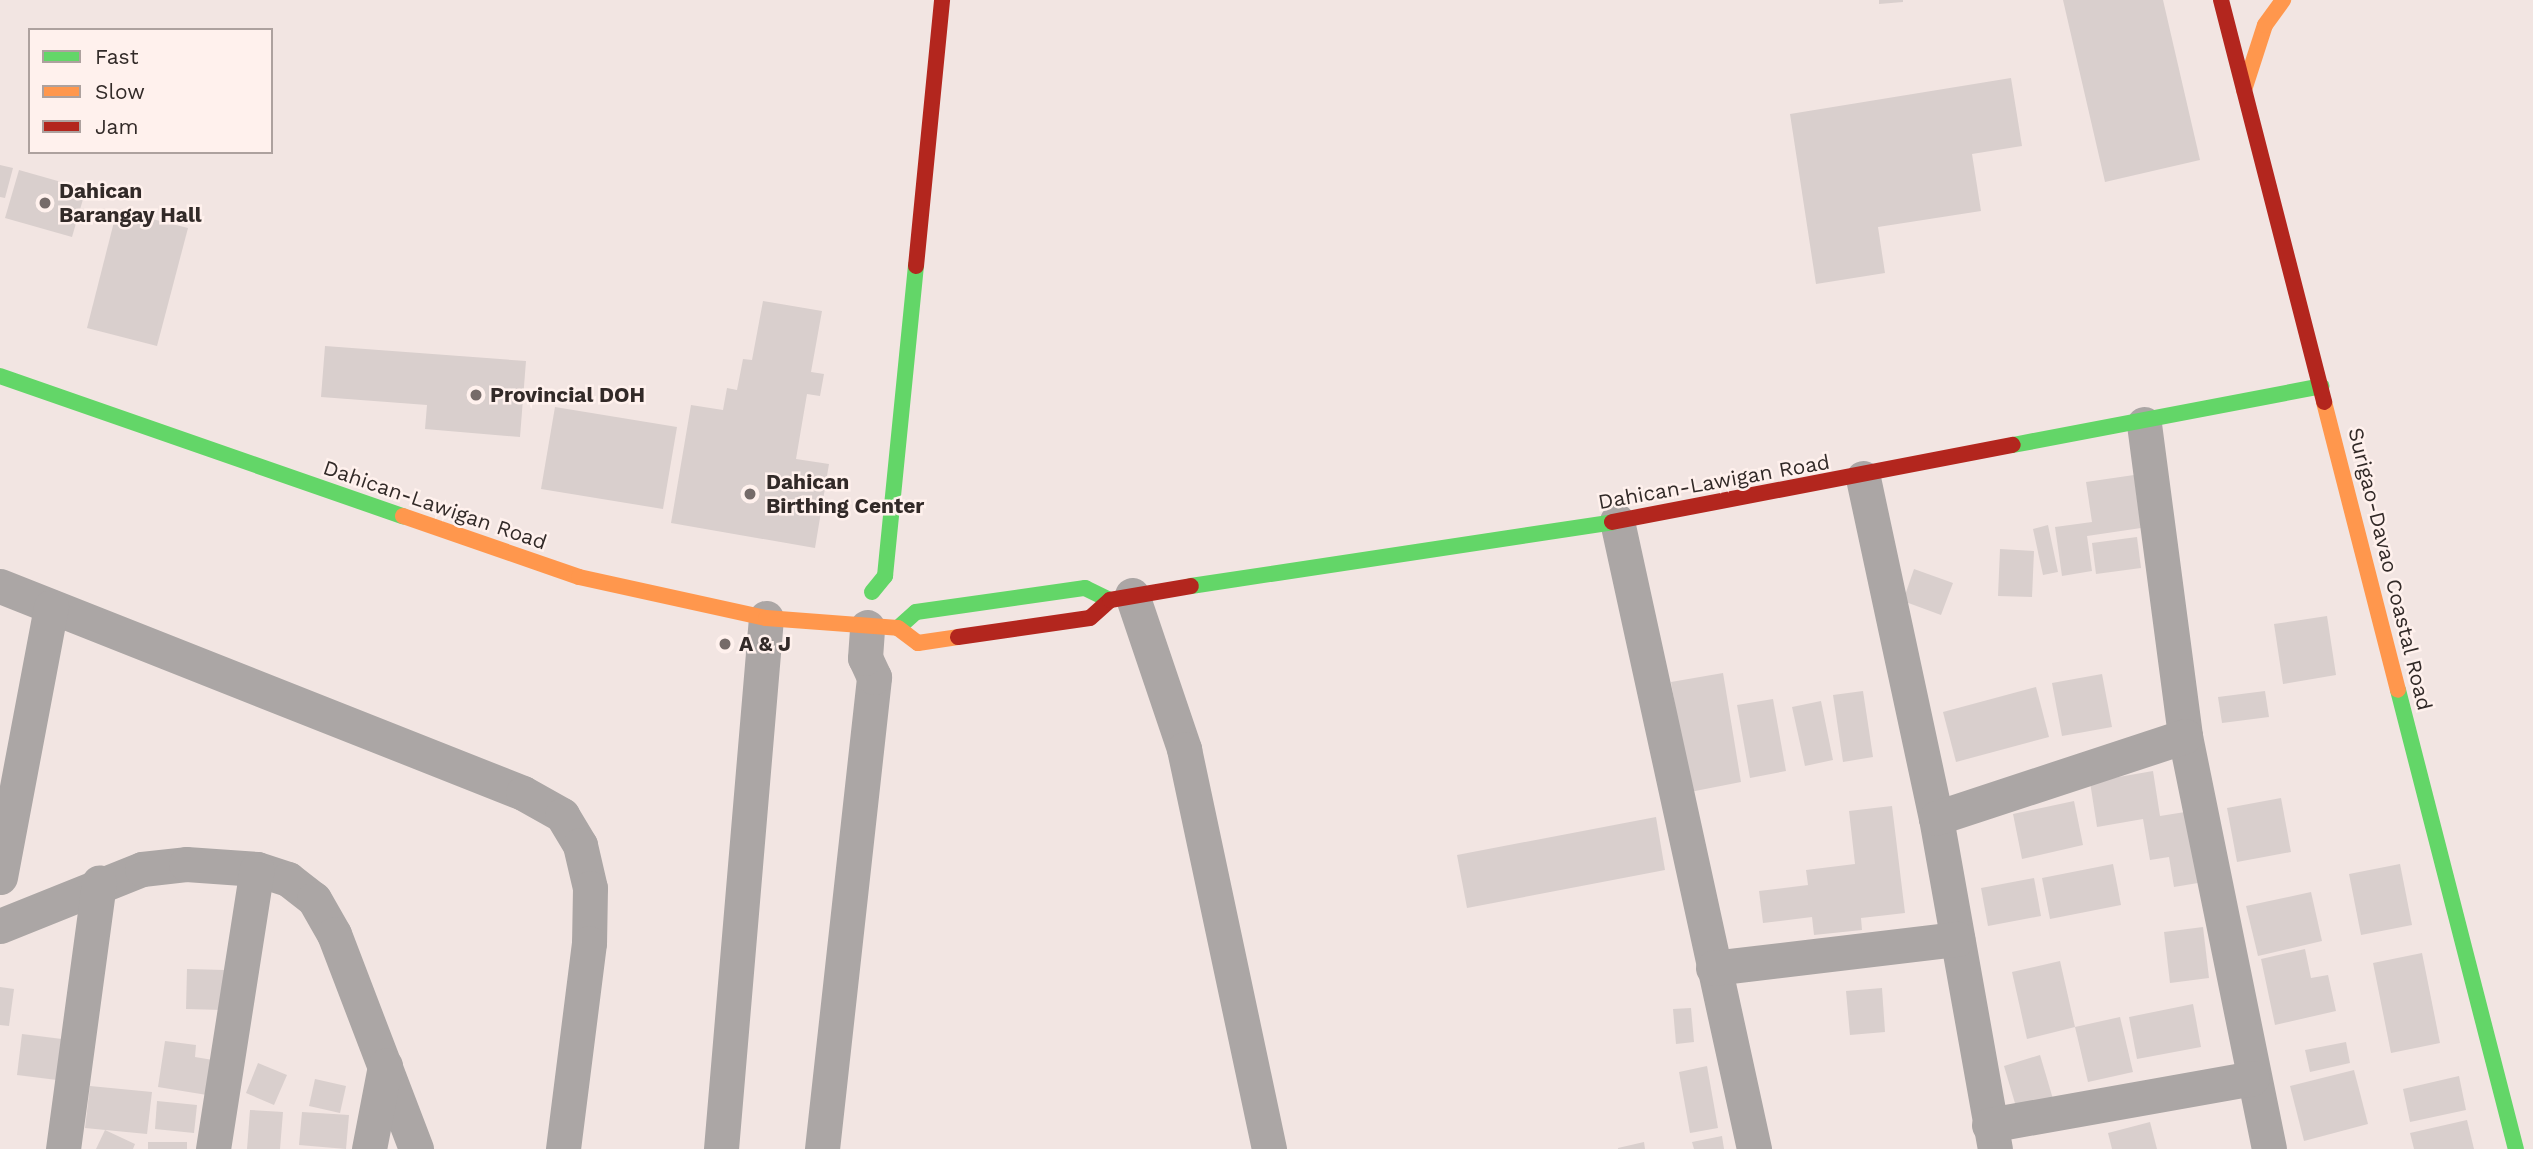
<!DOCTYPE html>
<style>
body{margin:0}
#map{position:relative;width:2533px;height:1149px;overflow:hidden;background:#f2e5e2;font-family:"Work Sans",sans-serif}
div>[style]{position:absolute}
.building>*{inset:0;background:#d9cfcd}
.street>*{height:35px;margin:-17.5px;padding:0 17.5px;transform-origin:17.5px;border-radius:17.5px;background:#aba6a5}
.fast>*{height:16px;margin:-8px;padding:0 8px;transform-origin:8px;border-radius:8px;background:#63d668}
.slow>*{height:16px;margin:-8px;padding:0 8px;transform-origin:8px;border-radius:8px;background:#ff974d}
.jam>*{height:16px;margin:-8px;padding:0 8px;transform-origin:8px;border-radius:8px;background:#b3261e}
.dots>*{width:19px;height:19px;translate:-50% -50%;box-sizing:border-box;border:4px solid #fff1ed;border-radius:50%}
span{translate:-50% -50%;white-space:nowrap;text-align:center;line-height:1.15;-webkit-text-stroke:5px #fff1ed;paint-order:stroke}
.poi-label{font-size:21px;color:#322a28;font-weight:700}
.left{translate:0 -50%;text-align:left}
.street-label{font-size:21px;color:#322a28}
.legend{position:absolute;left:28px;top:28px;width:245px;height:126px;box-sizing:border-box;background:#fff1ed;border:2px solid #ada19e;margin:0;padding:9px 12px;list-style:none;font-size:21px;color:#322a28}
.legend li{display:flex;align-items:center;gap:14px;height:35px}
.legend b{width:35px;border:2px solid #ada19e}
</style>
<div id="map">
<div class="building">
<i style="clip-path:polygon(1879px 0,1903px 0,1903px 2px,1879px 4px)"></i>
<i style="clip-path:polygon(2063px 0,2163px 0,2200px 160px,2105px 182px)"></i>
<i style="clip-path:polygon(2011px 78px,2022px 146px,1972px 154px,1981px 211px,1878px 227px,1885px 273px,1816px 284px,1790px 114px)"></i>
<i style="clip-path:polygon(0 165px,13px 168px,5px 198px,0 197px)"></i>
<i style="clip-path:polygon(19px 170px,86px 189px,72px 237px,5px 218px)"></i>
<i style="clip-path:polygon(117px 210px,188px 228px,157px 346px,87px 328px)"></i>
<i style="clip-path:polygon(763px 301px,822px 311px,811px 372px,824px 374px,820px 396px,807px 394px,796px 459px,829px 464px,815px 548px,671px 523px,691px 405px,723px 410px,727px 388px,737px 390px,743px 359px,752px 360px)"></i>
<i style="clip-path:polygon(325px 346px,526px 361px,520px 437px,425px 429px,427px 405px,321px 397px)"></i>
<i style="clip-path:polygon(555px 407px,677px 427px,663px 509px,541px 489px)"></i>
<i style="clip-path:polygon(2134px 475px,2141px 528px,2087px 536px,2092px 571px,2062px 576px,2055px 527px,2092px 522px,2086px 482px)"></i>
<i style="clip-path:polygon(2048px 525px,2058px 572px,2043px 575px,2033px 529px)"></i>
<i style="clip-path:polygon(2137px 537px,2141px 568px,2096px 574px,2092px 543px)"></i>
<i style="clip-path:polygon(2000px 549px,2034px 551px,2032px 597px,1998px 596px)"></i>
<i style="clip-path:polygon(1914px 569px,1953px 583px,1941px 615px,1903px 601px)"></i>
<i style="clip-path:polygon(2327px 616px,2336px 675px,2283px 684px,2274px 624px)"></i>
<i style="clip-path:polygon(1723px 673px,1741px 782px,1690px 792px,1671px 682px)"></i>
<i style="clip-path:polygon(2102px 674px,2112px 727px,2062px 736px,2052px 683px)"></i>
<i style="clip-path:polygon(2036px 687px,2049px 737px,1956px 762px,1943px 712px)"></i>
<i style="clip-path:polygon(1863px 691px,1873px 757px,1843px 762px,1833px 695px)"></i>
<i style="clip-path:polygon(2265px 691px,2269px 717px,2222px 723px,2218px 697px)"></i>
<i style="clip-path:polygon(1773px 699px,1786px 771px,1750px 778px,1737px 705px)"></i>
<i style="clip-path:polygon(1821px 701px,1833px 760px,1805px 766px,1792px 707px)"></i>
<i style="clip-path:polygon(2153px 771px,2160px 816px,2185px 812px,2198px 883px,2174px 887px,2169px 857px,2150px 860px,2143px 819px,2097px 827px,2090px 782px)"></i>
<i style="clip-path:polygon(2281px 798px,2291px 852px,2237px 862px,2227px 808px)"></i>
<i style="clip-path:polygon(2074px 801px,2083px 845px,2022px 859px,2013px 814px)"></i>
<i style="clip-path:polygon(1892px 806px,1905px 913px,1861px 918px,1862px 930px,1814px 935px,1812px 917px,1763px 923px,1759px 891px,1808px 885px,1806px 870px,1855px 864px,1849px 811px)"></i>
<i style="clip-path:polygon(1656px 817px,1665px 870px,1467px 908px,1457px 855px)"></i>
<i style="clip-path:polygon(2113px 864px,2121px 905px,2050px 919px,2042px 878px)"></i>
<i style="clip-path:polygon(2400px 864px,2412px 925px,2361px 935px,2349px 874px)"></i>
<i style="clip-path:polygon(2034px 878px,2041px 916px,1988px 926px,1981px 888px)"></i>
<i style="clip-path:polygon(2311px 892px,2322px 941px,2258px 956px,2246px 906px)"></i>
<i style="clip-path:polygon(2203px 927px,2209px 978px,2170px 983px,2164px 932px)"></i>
<i style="clip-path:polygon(2305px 949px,2311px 978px,2328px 975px,2336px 1011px,2275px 1025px,2261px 959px)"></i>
<i style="clip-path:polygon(2422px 953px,2440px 1043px,2391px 1053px,2373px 963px)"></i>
<i style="clip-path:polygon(2060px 961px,2075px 1027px,2027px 1039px,2012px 972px)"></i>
<i style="clip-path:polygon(187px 969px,225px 970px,223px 1010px,186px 1009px)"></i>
<i style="clip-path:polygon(0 987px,14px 989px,9px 1026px,0 1025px)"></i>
<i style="clip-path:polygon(1882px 988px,1885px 1032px,1850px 1035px,1846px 991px)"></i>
<i style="clip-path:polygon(2193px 1004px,2201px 1047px,2137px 1059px,2129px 1017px)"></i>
<i style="clip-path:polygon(1691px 1008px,1694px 1042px,1676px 1044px,1673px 1009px)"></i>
<i style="clip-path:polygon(2120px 1017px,2133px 1072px,2088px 1082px,2075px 1027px)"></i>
<i style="clip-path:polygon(22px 1034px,62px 1039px,57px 1080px,17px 1075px)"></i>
<i style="clip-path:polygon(165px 1041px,196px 1045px,195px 1057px,213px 1060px,207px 1095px,158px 1087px)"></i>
<i style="clip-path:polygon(2346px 1042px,2350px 1063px,2310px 1072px,2305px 1050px)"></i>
<i style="clip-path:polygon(2040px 1055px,2053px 1099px,2017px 1110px,2004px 1066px)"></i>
<i style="clip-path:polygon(258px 1063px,287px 1075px,274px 1105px,246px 1093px)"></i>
<i style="clip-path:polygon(1707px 1066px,1718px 1128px,1690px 1133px,1679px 1072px)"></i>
<i style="clip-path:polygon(2354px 1070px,2368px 1124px,2304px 1141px,2290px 1086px)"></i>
<i style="clip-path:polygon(2459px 1076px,2466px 1110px,2410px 1122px,2403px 1089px)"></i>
<i style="clip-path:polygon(315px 1079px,346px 1086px,340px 1113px,309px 1106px)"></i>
<i style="clip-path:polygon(90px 1086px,152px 1092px,147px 1134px,85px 1128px)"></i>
<i style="clip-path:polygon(157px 1101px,197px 1105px,194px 1133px,155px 1129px)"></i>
<i style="clip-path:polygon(250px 1110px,283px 1112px,280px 1149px,247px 1149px)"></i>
<i style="clip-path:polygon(302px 1112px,349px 1115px,346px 1149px,299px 1145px)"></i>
<i style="clip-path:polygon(2467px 1120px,2474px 1149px,2414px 1149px,2410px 1133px)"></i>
<i style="clip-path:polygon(2150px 1122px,2157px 1149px,2112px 1149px,2108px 1133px)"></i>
<i style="clip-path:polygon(105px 1130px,135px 1144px,133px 1149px,96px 1149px)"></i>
<i style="clip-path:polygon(1722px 1136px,1724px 1149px,1694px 1149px,1692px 1142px)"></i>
<i style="clip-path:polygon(148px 1142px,187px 1142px,187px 1149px,148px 1149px)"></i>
<i style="clip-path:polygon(1644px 1142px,1645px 1149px,1618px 1149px,1618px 1148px)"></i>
</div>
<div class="street">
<i style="left:2144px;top:424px;width:315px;rotate:82.5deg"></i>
<i style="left:2185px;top:736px;width:421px;rotate:78.5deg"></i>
<i style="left:1863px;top:478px;width:348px;rotate:77.9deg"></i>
<i style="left:1936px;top:818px;width:336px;rotate:79.9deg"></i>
<i style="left:1617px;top:521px;width:643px;rotate:77.69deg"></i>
<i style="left:0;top:586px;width:562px;rotate:21.59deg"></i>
<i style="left:523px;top:793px;width:45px;rotate:29.4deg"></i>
<i style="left:562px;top:815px;width:35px;rotate:59deg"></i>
<i style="left:580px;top:845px;width:44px;rotate:76.9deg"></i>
<i style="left:590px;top:888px;width:55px;rotate:91deg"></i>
<i style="left:589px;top:943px;width:208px;rotate:97.2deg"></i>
<i style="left:1132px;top:595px;width:163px;rotate:71.3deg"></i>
<i style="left:1184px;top:749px;width:409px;rotate:78deg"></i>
<i style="left:1936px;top:818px;width:262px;rotate:-18.2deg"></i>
<i style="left:0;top:877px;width:275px;rotate:-79.3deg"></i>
<i style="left:0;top:926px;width:153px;rotate:-21.9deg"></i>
<i style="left:142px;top:869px;width:44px;rotate:-6.5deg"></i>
<i style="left:186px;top:864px;width:71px;rotate:4deg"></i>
<i style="left:257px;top:869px;width:33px;rotate:18deg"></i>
<i style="left:288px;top:879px;width:33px;rotate:38deg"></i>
<i style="left:314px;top:899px;width:40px;rotate:60.3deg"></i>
<i style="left:334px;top:934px;width:230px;rotate:69.1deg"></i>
<i style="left:1713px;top:968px;width:246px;rotate:-6.8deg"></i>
<i style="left:1989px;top:1125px;width:267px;rotate:-10.1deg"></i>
<i style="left:63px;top:1149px;width:269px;rotate:-82.3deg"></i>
<i style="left:213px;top:1149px;width:283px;rotate:-81.1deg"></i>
<i style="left:369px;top:1149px;width:85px;rotate:-79.1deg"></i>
<i style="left:721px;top:1149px;width:533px;rotate:-85.16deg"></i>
<i style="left:822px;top:1149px;width:475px;rotate:-83.7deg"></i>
<i style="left:874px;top:677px;width:21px;rotate:-115deg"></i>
<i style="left:865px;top:658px;width:31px;rotate:-86deg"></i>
</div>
<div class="fast">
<i style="left:0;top:376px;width:427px;rotate:19.2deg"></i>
<i style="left:2013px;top:445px;width:314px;rotate:-10.8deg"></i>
<i style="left:1191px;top:586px;width:426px;rotate:-8.6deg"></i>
<i style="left:872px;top:592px;width:21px;rotate:-51deg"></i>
<i style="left:885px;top:576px;width:312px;rotate:-84.3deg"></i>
<i style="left:898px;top:628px;width:24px;rotate:-42deg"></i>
<i style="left:916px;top:612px;width:171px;rotate:-8.1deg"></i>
<i style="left:1085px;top:588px;width:28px;rotate:26deg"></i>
<i style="left:2398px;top:690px;width:474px;rotate:75.6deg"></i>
</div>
<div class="slow">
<i style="left:2244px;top:90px;width:68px;rotate:-72.1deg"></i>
<i style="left:2265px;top:25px;width:31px;rotate:-54deg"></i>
<i style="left:2324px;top:402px;width:297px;rotate:75.6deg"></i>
<i style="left:403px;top:516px;width:186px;rotate:19.1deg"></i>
<i style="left:579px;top:577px;width:191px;rotate:12.4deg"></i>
<i style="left:766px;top:618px;width:132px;rotate:4.3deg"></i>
<i style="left:898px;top:628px;width:25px;rotate:37deg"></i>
<i style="left:918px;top:643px;width:40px;rotate:-8.5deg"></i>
</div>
<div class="jam">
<i style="left:2221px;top:0;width:415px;rotate:75.6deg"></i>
<i style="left:916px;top:266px;width:267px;rotate:-84.4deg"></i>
<i style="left:1612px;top:522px;width:408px;rotate:-10.9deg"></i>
<i style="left:958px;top:637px;width:133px;rotate:-8.2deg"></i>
<i style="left:1090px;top:618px;width:27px;rotate:-42deg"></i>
<i style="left:1110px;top:600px;width:82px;rotate:-9.8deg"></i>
</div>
<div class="dots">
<i style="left:45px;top:203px;background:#756b69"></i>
<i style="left:476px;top:395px;background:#756b69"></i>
<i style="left:750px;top:494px;background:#756b69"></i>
<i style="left:725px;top:644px;background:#756b69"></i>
</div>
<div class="poi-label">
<span class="left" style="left:59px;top:203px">Dahican<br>Barangay Hall</span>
<span class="left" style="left:490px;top:395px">Provincial DOH</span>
<span class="left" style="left:766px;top:494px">Dahican<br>Birthing Center</span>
<span class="left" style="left:739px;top:644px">A &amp; J</span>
</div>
<div class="street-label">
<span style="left:1714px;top:482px;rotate:-10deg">Dahican-Lawigan Road</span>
<span style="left:435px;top:505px;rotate:19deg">Dahican-Lawigan Road</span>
<span style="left:2390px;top:569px;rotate:76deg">Surigao-Davao Coastal Road</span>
</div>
<ul class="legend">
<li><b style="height:9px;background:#63d668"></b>Fast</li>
<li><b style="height:9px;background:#ff974d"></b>Slow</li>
<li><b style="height:9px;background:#b3261e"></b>Jam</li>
</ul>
</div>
